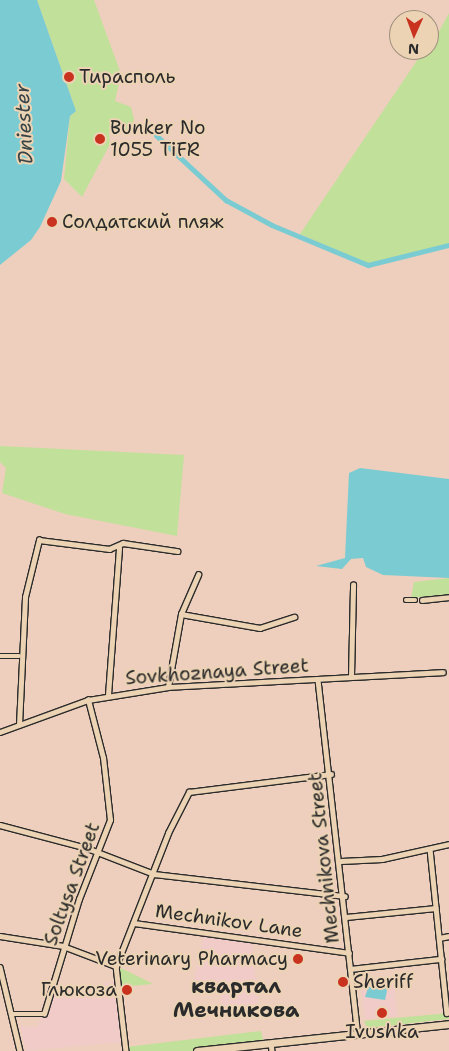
<!DOCTYPE html>
<meta charset="utf-8">
<style>
body{margin:0}
#map{position:relative;width:449px;height:1051px;overflow:hidden;background:#eecfbd;font-family:"Shantell Sans",sans-serif}
div>[style]{position:absolute}
.built>*{inset:0;background:#f0cbc8}
.green>*{inset:0;background:#c1e099}
.water>*{inset:0;background:#7bccd2}
.canal>*{height:4.5px;margin:-2.25px;padding:0 2.25px;transform-origin:2.25px;border-radius:2.25px;background:#7bccd2}
.roads{filter:drop-shadow(1px 0 #2b2b2b) drop-shadow(-1px 0 #2b2b2b) drop-shadow(0 1px #2b2b2b) drop-shadow(0 -1px #2b2b2b)}
.minor>*{height:4.5px;margin:-2.25px;padding:0 2.25px;transform-origin:2.25px;border-radius:2.25px;background:#ecd3b4}
.primary>*{height:7px;margin:-3.5px;padding:0 3.5px;transform-origin:3.5px;border-radius:3.5px;background:#ecd3b4}
.dots>*{width:14px;height:14px;translate:-50% -50%;box-sizing:border-box;border:2px solid #ecd3b4;border-radius:50%}
span{translate:-50% -50%;white-space:nowrap;text-align:center;line-height:1.15;-webkit-text-stroke:4px #ecd3b4;paint-order:stroke}
.poi-label{font-size:19px;color:#2b2b2b}
.left{translate:0 -50%;text-align:left}
.right{translate:-100% -50%;text-align:right}
.street-label{font-size:19px;color:#2b2b2b}
.water-label{font-size:20px;color:#374344;font-style:italic}
.quarter-label{font-size:21px;color:#2b2b2b;font-weight:700}
.north{position:absolute;left:389px;top:10px;width:50px;height:50px;box-sizing:border-box;background:#ecd3b4;border:1px solid #9f907d;border-radius:50%;rotate:182deg;font-size:14px;font-weight:700;line-height:20px;text-align:center;color:#2b2b2b}
.north::after{content:'';display:block;margin:auto;width:18px;height:22px;background:#c8321e;clip-path:polygon(50% 0,100% 100%,50% 72%,0 100%)}
</style>
<div id="map">
<div class="built">
<i style="clip-path:polygon(204px 934px,252px 941px,258px 1004px,222px 1007px,219px 989px,194px 980px)"></i>
<i style="clip-path:polygon(384px 978px,394px 986px,397px 1016px,365px 1019px,360px 981px)"></i>
<i style="clip-path:polygon(115px 982px,122px 1042px,26px 1051px,20px 1026px,37px 1027px,54px 991px)"></i>
</div>
<div class="green">
<i style="clip-path:polygon(37px 0,94px 0,121px 74px,115px 101px,131px 107px,134px 120px,126px 133px,109px 131px,110px 144px,82px 197px,64px 179px,70px 116px,76px 111px)"></i>
<i style="clip-path:polygon(449px 13px,449px 245px,368px 265px,300px 234px,424px 50px,429px 50px)"></i>
<i style="clip-path:polygon(0 446px,184px 455px,177px 536px,65px 514px,2px 493px,6px 468px,0 462px)"></i>
<i style="clip-path:polygon(449px 578px,449px 594px,411px 598px,414px 582px)"></i>
<i style="clip-path:polygon(117px 968px,123px 969px,153px 984px,120px 987px)"></i>
<i style="clip-path:polygon(449px 1013px,449px 1019px,367px 1028px,364px 1021px)"></i>
<i style="clip-path:polygon(261px 1031px,264px 1044px,197px 1051px,126px 1051px,126px 1047px)"></i>
</div>
<div class="water">
<i style="clip-path:polygon(0 0,37px 0,76px 111px,70px 116px,61px 181px,40px 227px,31px 240px,0 265px)"></i>
<i style="clip-path:polygon(360px 468px,449px 479px,449px 578px,383px 575px,366px 567px,363px 558px,351px 559px,342px 569px,316px 566px,345px 558px,349px 473px)"></i>
<i style="clip-path:polygon(382px 981px,387px 991px,385px 1000px,365px 997px,368px 988px)"></i>
</div>
<div class="canal">
<i style="left:156px;top:135px;width:96px;rotate:42.9deg"></i>
<i style="left:226px;top:200px;width:52px;rotate:28.5deg"></i>
<i style="left:272px;top:225px;width:104px;rotate:22.6deg"></i>
<i style="left:368px;top:265px;width:83px;rotate:-13.9deg"></i>
</div>
<div class="roads">
<div class="minor">
<i style="left:406px;top:600px;width:9px"></i>
<i style="left:422px;top:600px;width:27px;rotate:-6deg"></i>
<i style="left:181px;top:614px;width:80px;rotate:10deg"></i>
<i style="left:260px;top:628px;width:36px;rotate:-18deg"></i>
<i style="left:0;top:656px;width:19px"></i>
<i style="left:351px;top:676px;width:91px;rotate:-88.7deg"></i>
<i style="left:318px;top:680px;width:356px;rotate:83.6deg"></i>
<i style="left:168px;top:687px;width:74px;rotate:-79.9deg"></i>
<i style="left:181px;top:614px;width:43px;rotate:-66.4deg"></i>
<i style="left:108px;top:695px;width:147px;rotate:-85.7deg"></i>
<i style="left:19px;top:725px;width:128px;rotate:-87.3deg"></i>
<i style="left:25px;top:597px;width:59px;rotate:-76.2deg"></i>
<i style="left:39px;top:540px;width:71px;rotate:7.3deg"></i>
<i style="left:109px;top:549px;width:15px;rotate:-23deg"></i>
<i style="left:123px;top:543px;width:55px;rotate:8.4deg"></i>
<i style="left:0;top:732px;width:94px;rotate:-20deg"></i>
<i style="left:88px;top:700px;width:81px;rotate:-9.2deg"></i>
<i style="left:168px;top:687px;width:275px;rotate:-3.1deg"></i>
<i style="left:0;top:825px;width:90px;rotate:14.8deg"></i>
<i style="left:87px;top:848px;width:72px;rotate:21.2deg"></i>
<i style="left:154px;top:874px;width:192px;rotate:6.6deg"></i>
<i style="left:430px;top:849px;width:165px;rotate:84.1deg"></i>
<i style="left:341px;top:861px;width:41px;rotate:-2.8deg"></i>
<i style="left:382px;top:859px;width:69px;rotate:-12.6deg"></i>
<i style="left:346px;top:917px;width:90px;rotate:-5.7deg"></i>
<i style="left:134px;top:923px;width:217px;rotate:7.9deg"></i>
<i style="left:0;top:936px;width:64px;rotate:9deg"></i>
<i style="left:63px;top:946px;width:57px;rotate:20.7deg"></i>
<i style="left:439px;top:938px;width:10px;rotate:-11deg"></i>
<i style="left:116px;top:966px;width:143px;rotate:-68.6deg"></i>
<i style="left:168px;top:833px;width:46px;rotate:-62.9deg"></i>
<i style="left:189px;top:792px;width:143px;rotate:-7.2deg"></i>
<i style="left:116px;top:966px;width:86px;rotate:83.3deg"></i>
<i style="left:0;top:967px;width:86px;rotate:76.6deg"></i>
<i style="left:350px;top:969px;width:92px;rotate:-6.3deg"></i>
<i style="left:11px;top:1014px;width:33px"></i>
<i style="left:44px;top:1014px;width:120px;rotate:-73.1deg"></i>
<i style="left:79px;top:899px;width:85px;rotate:-68.6deg"></i>
<i style="left:110px;top:820px;width:62px;rotate:-96.4deg"></i>
<i style="left:103px;top:758px;width:60px;rotate:-104.5deg"></i>
<i style="left:271px;top:1043px;width:8px;rotate:83deg"></i>
</div>
<div class="primary">
<i style="left:197px;top:1051px;width:253px;rotate:-6.1deg"></i>
</div>
</div>
<div class="dots">
<i style="left:69px;top:77px;background:#c8321e"></i>
<i style="left:100px;top:139px;background:#c8321e"></i>
<i style="left:52px;top:222px;background:#c8321e"></i>
<i style="left:298px;top:959px;background:#c8321e"></i>
<i style="left:343px;top:982px;background:#c8321e"></i>
<i style="left:127px;top:990px;background:#c8321e"></i>
<i style="left:382px;top:1013px;background:#c8321e"></i>
</div>
<div class="poi-label">
<span class="left" style="left:79px;top:77px">Тирасполь</span>
<span class="left" style="left:110px;top:139px">Bunker No<br>1055 TiFR</span>
<span class="left" style="left:62px;top:222px">Солдатский пляж</span>
<span class="right" style="left:288px;top:959px">Veterinary Pharmacy</span>
<span class="left" style="left:353px;top:982px">Sheriff</span>
<span class="right" style="left:117px;top:990px">Глюкоза</span>
<span style="left:382px;top:1032px">Ivushka</span>
</div>
<div class="street-label">
<span style="left:217px;top:672px;rotate:-4deg">Sovkhoznaya Street</span>
<span style="left:324px;top:858px;rotate:-96deg">Mechnikova Street</span>
<span style="left:72px;top:884px;rotate:-70deg">Soltysa Street</span>
<span style="left:229px;top:921px;rotate:8deg">Mechnikov Lane</span>
</div>
<div class="water-label">
<span style="left:24px;top:124px;rotate:-93deg">Dniester</span>
</div>
<div class="quarter-label">
<span style="left:236px;top:998px">квартал<br>Мечникова</span>
</div>
<div class="north">N</div>
</div>
